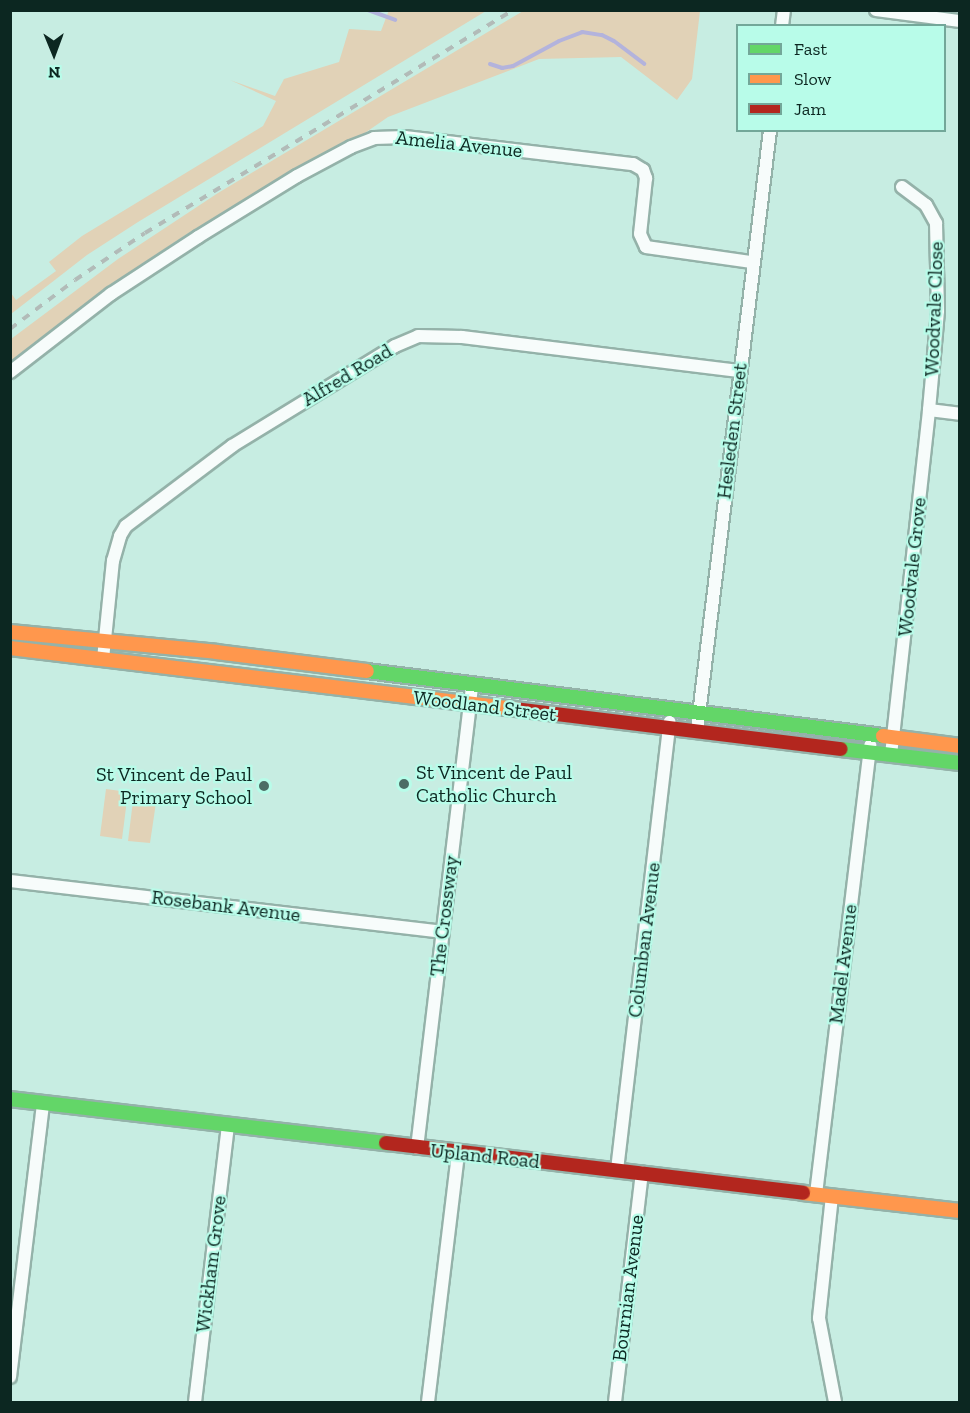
<!DOCTYPE html>
<style>
body{margin:0}
#map{position:relative;width:970px;height:1413px;overflow:hidden;background:#c7ede2;font-family:"Zilla Slab",serif}
div>[style]{position:absolute}
.green>*{inset:0;background:#e1d2b7}
.stream>*{height:4px;margin:-2px;padding:0 2px;transform-origin:2px;border-radius:2px;background:#b3b3dc}
.roads{filter:drop-shadow(2px 0 #94b2a9) drop-shadow(-2px 0 #94b2a9) drop-shadow(0 2px #94b2a9) drop-shadow(0 -2px #94b2a9)}
.street>*{height:12px;margin:-6px;padding:0 6px;transform-origin:6px;border-radius:6px;background:#f7fcfb}
.fast>*{height:14px;margin:-7px;padding:0 7px;transform-origin:7px;border-radius:7px;background:#63d668}
.slow>*{height:14px;margin:-7px;padding:0 7px;transform-origin:7px;border-radius:7px;background:#ff974d}
.jam>*{height:14px;margin:-7px;padding:0 7px;transform-origin:7px;border-radius:7px;background:#b3261e}
.rail>*{height:4px;margin-top:-2px;transform-origin:0;background:repeating-linear-gradient(90deg,#b2bbb8 0 8px,transparent 0 16px)}
.dots>*{width:16px;height:16px;translate:-50% -50%;box-sizing:border-box;border:3px solid #b8fce9;border-radius:50%}
span{translate:-50% -50%;white-space:nowrap;text-align:center;line-height:1.15;-webkit-text-stroke:4.5px #b8fce9;paint-order:stroke}
.street-label{font-size:20px;color:#0c2721}
.poi-label{font-size:20px;color:#0c2721}
.left{translate:0 -50%;text-align:left}
.right{translate:-100% -50%;text-align:right}
.frame{position:absolute;inset:0;border:12px solid #0c2721;pointer-events:none}
.legend{position:absolute;left:736px;top:24px;width:210px;height:108px;box-sizing:border-box;background:#b8fce9;border:2px solid #73a799;margin:0;padding:8px 10px;list-style:none;font-size:18px;color:#0c2721}
.legend li{display:flex;align-items:center;gap:12px;height:30px}
.legend b{width:30px;border:2px solid #73a799}
.north{position:absolute;left:24px;top:24px;width:60px;height:60px;-webkit-text-stroke:4px #b8fce9;paint-order:stroke;rotate:179deg;font-size:16px;font-weight:700;line-height:24px;text-align:center;color:#0c2721}
.north::after{content:'';display:block;margin:auto;width:21px;height:27px;background:#0c2721;clip-path:polygon(50% 0,100% 100%,50% 72%,0 100%)}
</style>
<div id="map">
<div class="green">
<i style="clip-path:polygon(389px 10px,486px 11px,138px 222px,87px 255px,11px 314px,11px 293px,16px 300px,56px 271px,49px 262px,82px 236px,263px 126px,276px 101px,230px 80px,275px 96px,284px 79px,339px 62px,349px 29px,381px 31px)"></i>
<i style="clip-path:polygon(523px 11px,700px 11px,692px 79px,677px 100px,621px 57px,539px 59px,388px 117px,362px 135px,343px 142px,187px 234px,113px 284px,11px 364px,11px 339px,118px 259px,218px 193px)"></i>
<i style="clip-path:polygon(106px 789px,128px 792px,122px 839px,100px 836px)"></i>
<i style="clip-path:polygon(134px 793px,157px 796px,150px 843px,128px 841px)"></i>
</div>
<div class="stream">
<i style="left:368px;top:10px;width:29px;rotate:20deg"></i>
<i style="left:490px;top:64px;width:13px;rotate:18deg"></i>
<i style="left:502px;top:68px;width:11px;rotate:-10deg"></i>
<i style="left:513px;top:66px;width:52px;rotate:-28.5deg"></i>
<i style="left:559px;top:41px;width:25px;rotate:-21deg"></i>
<i style="left:582px;top:32px;width:20px;rotate:9deg"></i>
<i style="left:602px;top:35px;width:13px;rotate:27deg"></i>
<i style="left:614px;top:41px;width:38px;rotate:37deg"></i>
</div>
<div class="roads">
<div class="street">
<i style="left:876px;top:10px;width:85px;rotate:7.5deg"></i>
<i style="left:782px;top:26px;width:16px;rotate:-83deg"></i>
<i style="left:902px;top:187px;width:30px;rotate:37deg"></i>
<i style="left:926px;top:205px;width:21px;rotate:61deg"></i>
<i style="left:936px;top:223px;width:88px;rotate:88.7deg"></i>
<i style="left:938px;top:311px;width:99px;rotate:95.2deg"></i>
<i style="left:10px;top:372px;width:128px;rotate:-37.7deg"></i>
<i style="left:111px;top:294px;width:104px;rotate:-33.2deg"></i>
<i style="left:198px;top:237px;width:116px;rotate:-31.6deg"></i>
<i style="left:297px;top:176px;width:61px;rotate:-28.2deg"></i>
<i style="left:351px;top:147px;width:25px;rotate:-21deg"></i>
<i style="left:374px;top:138px;width:31px;rotate:-2deg"></i>
<i style="left:405px;top:137px;width:230px;rotate:6.8deg"></i>
<i style="left:633px;top:164px;width:12px;rotate:31deg"></i>
<i style="left:643px;top:170px;width:9px;rotate:69deg"></i>
<i style="left:646px;top:178px;width:56px;rotate:96.1deg"></i>
<i style="left:640px;top:234px;width:14px;rotate:65deg"></i>
<i style="left:646px;top:247px;width:107px;rotate:8.1deg"></i>
<i style="left:103px;top:659px;width:99px;rotate:-84.2deg"></i>
<i style="left:113px;top:561px;width:26px;rotate:-74deg"></i>
<i style="left:120px;top:536px;width:12px;rotate:-59deg"></i>
<i style="left:126px;top:526px;width:133px;rotate:-37deg"></i>
<i style="left:232px;top:446px;width:191px;rotate:-31.5deg"></i>
<i style="left:395px;top:346px;width:25px;rotate:-23deg"></i>
<i style="left:418px;top:336px;width:44px;rotate:1.3deg"></i>
<i style="left:462px;top:337px;width:279px;rotate:7deg"></i>
<i style="left:697px;top:731px;width:605px;rotate:-83.07deg"></i>
<i style="left:891px;top:755px;width:347px;rotate:-83.7deg"></i>
<i style="left:929px;top:410px;width:31px;rotate:7deg"></i>
<i style="left:10px;top:881px;width:435px;rotate:6.7deg"></i>
<i style="left:417px;top:1148px;width:467px;rotate:-83.2deg"></i>
<i style="left:617px;top:1170px;width:451px;rotate:-83.3deg"></i>
<i style="left:816px;top:1194px;width:452px;rotate:-83.1deg"></i>
<i style="left:832px;top:1196px;width:123px;rotate:96.1deg"></i>
<i style="left:819px;top:1318px;width:86px;rotate:79.2deg"></i>
<i style="left:10px;top:1377px;width:276px;rotate:-83.1deg"></i>
<i style="left:195px;top:1402px;width:279px;rotate:-83.2deg"></i>
<i style="left:428px;top:1402px;width:251px;rotate:-83.1deg"></i>
<i style="left:615px;top:1402px;width:231px;rotate:-83.3deg"></i>
</div>
<div class="fast">
<i style="left:367px;top:671px;width:520px;rotate:7.18deg"></i>
<i style="left:841px;top:749px;width:120px;rotate:6.7deg"></i>
<i style="left:10px;top:1099px;width:379px;rotate:6.7deg"></i>
</div>
<div class="slow">
<i style="left:10px;top:632px;width:207px;rotate:5.5deg"></i>
<i style="left:216px;top:652px;width:152px;rotate:7.2deg"></i>
<i style="left:10px;top:648px;width:509px;rotate:6.89deg"></i>
<i style="left:883px;top:736px;width:78px;rotate:7.4deg"></i>
<i style="left:803px;top:1193px;width:158px;rotate:6.5deg"></i>
</div>
<div class="jam">
<i style="left:515px;top:709px;width:328px;rotate:7deg"></i>
<i style="left:386px;top:1143px;width:420px;rotate:6.8deg"></i>
</div>
</div>
<div class="rail">
<i style="left:10px;top:329px;width:81px;rotate:-37deg"></i>
<i style="left:75px;top:280px;width:84px;rotate:-33.9deg"></i>
<i style="left:145px;top:233px;width:430px;rotate:-31.2deg"></i>
</div>
<div class="dots">
<i style="left:404px;top:784px;background:#4d6c65"></i>
<i style="left:264px;top:786px;background:#4d6c65"></i>
</div>
<div class="street-label">
<span style="left:459px;top:144px;rotate:6deg">Amelia Avenue</span>
<span style="left:934px;top:309px;rotate:-88deg">Woodvale Close</span>
<span style="left:347px;top:375px;rotate:-31deg">Alfred Road</span>
<span style="left:732px;top:431px;rotate:-83deg">Hesleden Street</span>
<span style="left:912px;top:567px;rotate:-84deg">Woodvale Grove</span>
<span style="left:485px;top:706px;rotate:7deg">Woodland Street</span>
<span style="left:226px;top:906px;rotate:7deg">Rosebank Avenue</span>
<span style="left:444px;top:916px;rotate:-83deg">The Crossway</span>
<span style="left:644px;top:940px;rotate:-83deg">Columban Avenue</span>
<span style="left:843px;top:964px;rotate:-83deg">Madel Avenue</span>
<span style="left:485px;top:1156px;rotate:6deg">Upland Road</span>
<span style="left:211px;top:1264px;rotate:-83deg">Wickham Grove</span>
<span style="left:628px;top:1288px;rotate:-83deg">Bournian Avenue</span>
</div>
<div class="poi-label">
<span class="left" style="left:416px;top:784px">St Vincent de Paul<br>Catholic Church</span>
<span class="right" style="left:252px;top:786px">St Vincent de Paul<br>Primary School</span>
</div>
<div class="frame"></div>
<ul class="legend">
<li><b style="height:8px;background:#63d668"></b>Fast</li>
<li><b style="height:8px;background:#ff974d"></b>Slow</li>
<li><b style="height:8px;background:#b3261e"></b>Jam</li>
</ul>
<div class="north">N</div>
</div>
